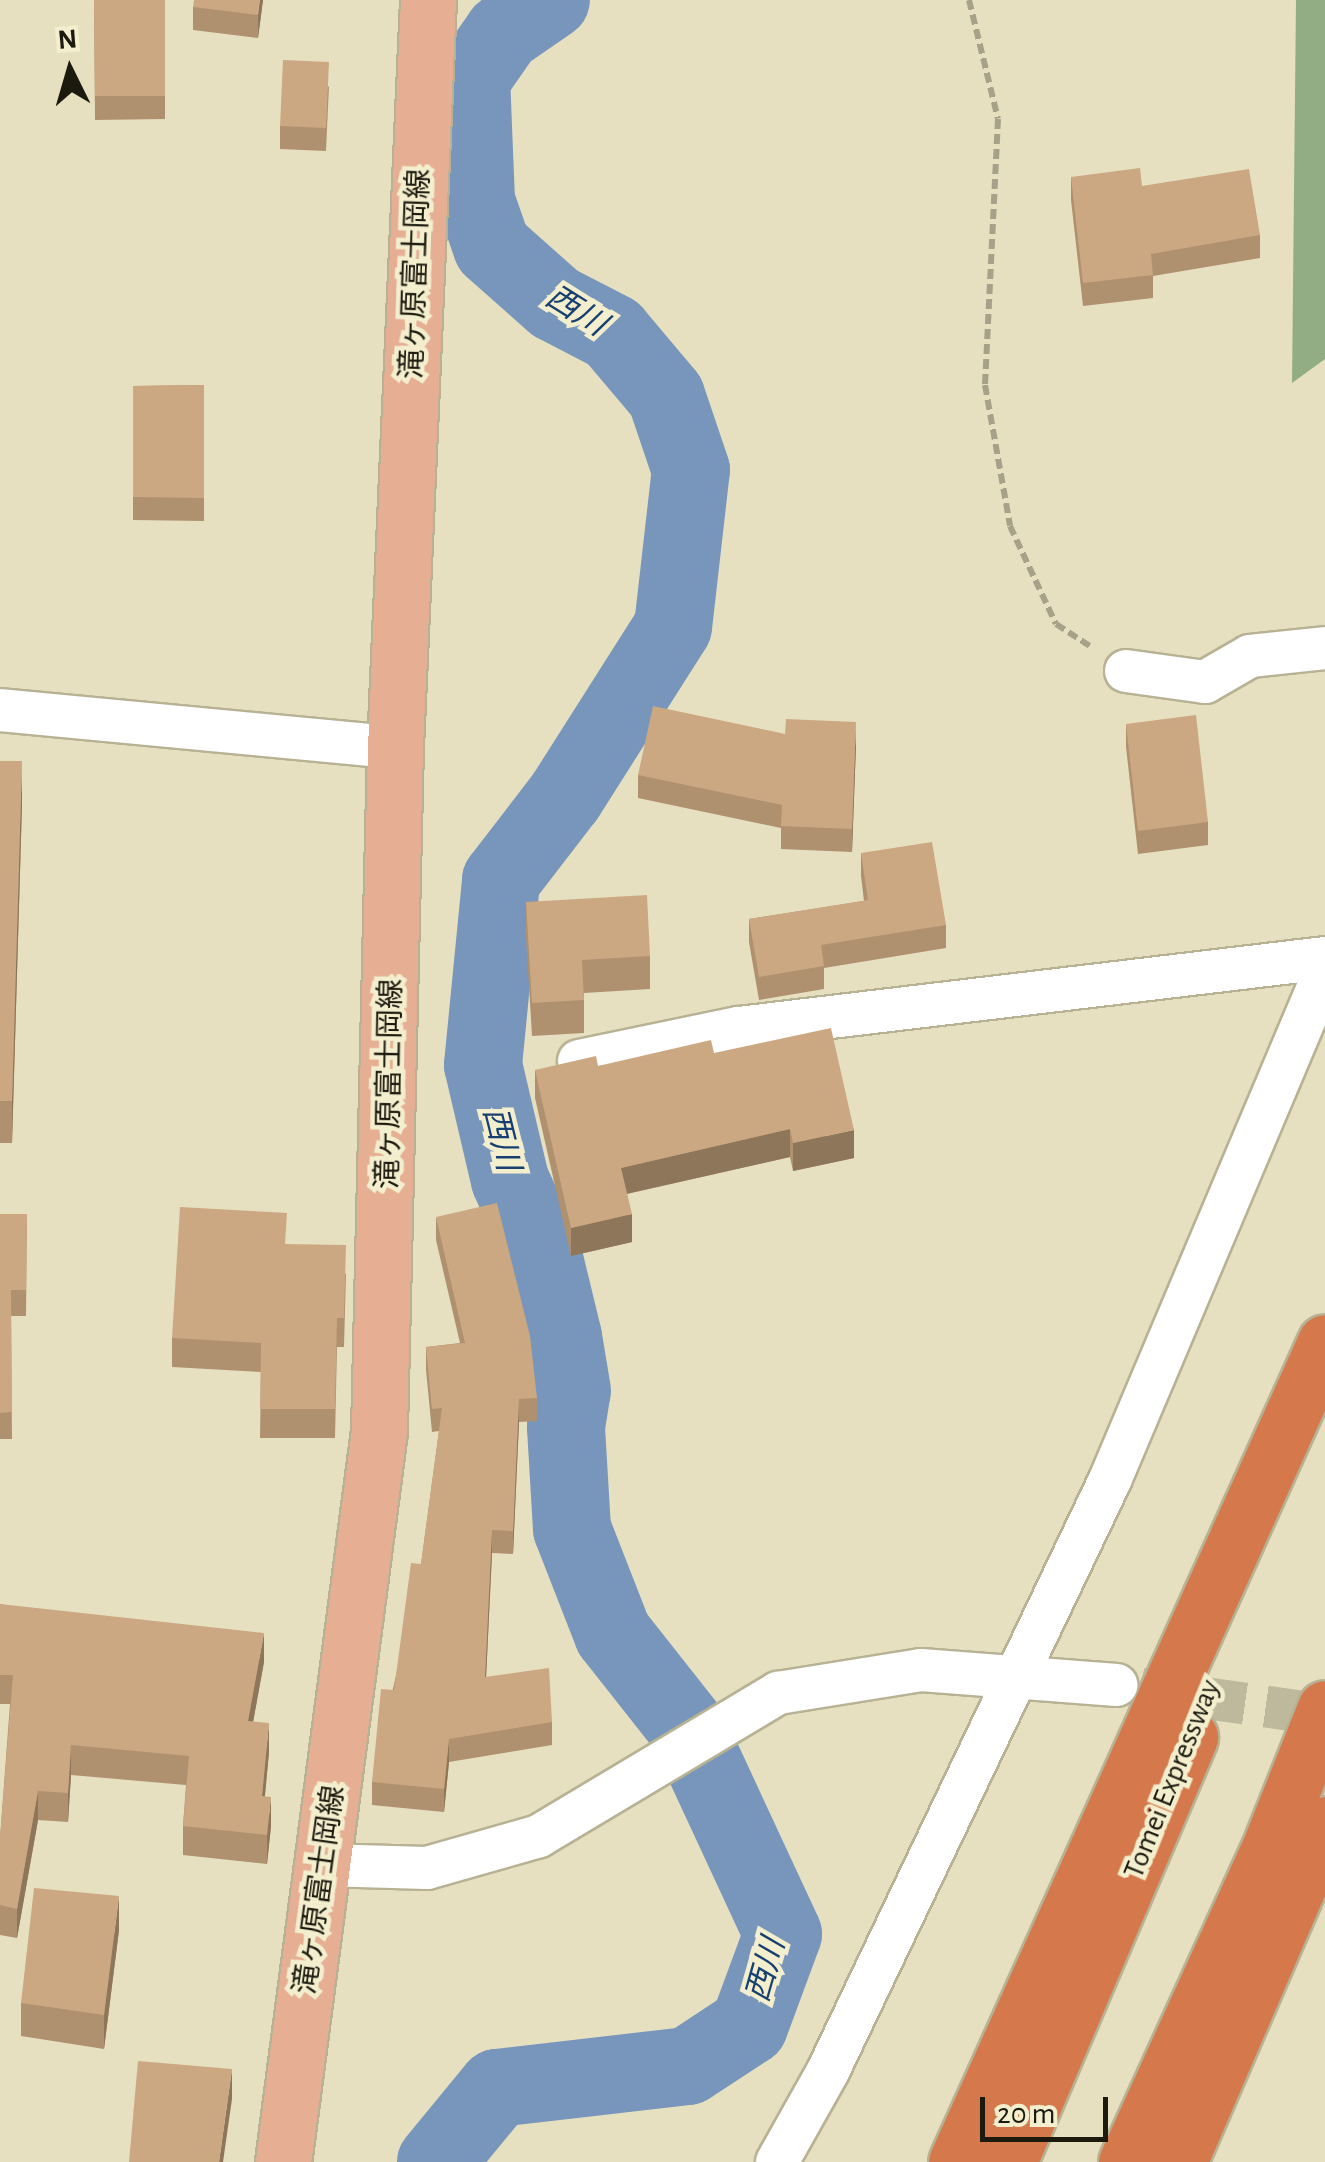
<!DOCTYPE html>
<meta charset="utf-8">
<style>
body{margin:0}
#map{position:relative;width:1325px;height:2162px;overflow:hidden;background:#e6e0c1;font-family:"Alegreya Sans","Noto Sans JP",sans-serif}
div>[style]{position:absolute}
.forest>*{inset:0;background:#92ad83}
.river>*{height:78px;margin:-39px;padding:0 39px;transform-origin:39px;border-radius:39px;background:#7896bc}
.minor-tunnel>*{height:42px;margin-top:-21px;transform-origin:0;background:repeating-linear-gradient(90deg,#beb89d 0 42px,transparent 0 63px)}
.path>*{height:6px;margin-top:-3px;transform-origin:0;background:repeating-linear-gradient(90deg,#a6a188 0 10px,transparent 0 15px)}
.roads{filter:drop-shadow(2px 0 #b7b294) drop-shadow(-2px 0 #b7b294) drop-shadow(0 2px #b7b294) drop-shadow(0 -2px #b7b294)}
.minor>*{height:42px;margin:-21px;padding:0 21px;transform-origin:21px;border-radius:21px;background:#fff}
.major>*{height:55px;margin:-27.5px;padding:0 27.5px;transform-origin:27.5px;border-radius:27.5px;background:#e6af94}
.highway>*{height:55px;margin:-27.5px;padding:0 27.5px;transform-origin:27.5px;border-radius:27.5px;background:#d5794d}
.wall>*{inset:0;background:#af906f}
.shaded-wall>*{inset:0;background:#8e765a}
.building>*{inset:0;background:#cba881}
span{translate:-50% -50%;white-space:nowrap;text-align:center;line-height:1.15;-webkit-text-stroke:9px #f3eece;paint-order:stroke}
.street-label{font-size:30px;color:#1c1a0f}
.water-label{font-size:32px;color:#174071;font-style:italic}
.north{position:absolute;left:20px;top:20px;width:100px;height:100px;-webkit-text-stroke:8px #f3eece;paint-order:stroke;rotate:355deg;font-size:28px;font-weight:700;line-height:40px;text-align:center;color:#1c1a0f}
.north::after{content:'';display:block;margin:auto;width:35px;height:45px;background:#1c1a0f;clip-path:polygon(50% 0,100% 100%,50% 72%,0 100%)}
.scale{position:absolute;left:980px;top:2097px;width:128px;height:45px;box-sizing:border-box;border:5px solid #1c1a0f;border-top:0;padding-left:12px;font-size:30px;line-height:35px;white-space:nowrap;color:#1c1a0f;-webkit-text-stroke:8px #f3eece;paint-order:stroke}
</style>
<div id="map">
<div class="forest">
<i style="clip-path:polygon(1296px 0,1325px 0,1325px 359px,1292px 383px)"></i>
</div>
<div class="river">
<i style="left:436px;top:2162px;width:96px;rotate:-50.5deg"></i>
<i style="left:497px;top:2088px;width:192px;rotate:-6.6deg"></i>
<i style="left:688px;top:2066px;width:73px;rotate:-33.3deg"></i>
<i style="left:749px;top:2026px;width:98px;rotate:-69.7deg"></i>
<i style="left:783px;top:1934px;width:226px;rotate:-114.9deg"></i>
<i style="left:688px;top:1729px;width:121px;rotate:-128.3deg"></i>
<i style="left:613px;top:1634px;width:113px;rotate:-111.3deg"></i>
<i style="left:572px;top:1529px;width:102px;rotate:-93.4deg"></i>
<i style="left:566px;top:1427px;width:36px;rotate:-81deg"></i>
<i style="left:572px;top:1391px;width:55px;rotate:-99.5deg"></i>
<i style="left:563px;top:1337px;width:89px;rotate:-103.6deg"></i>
<i style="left:542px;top:1250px;width:77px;rotate:-114.6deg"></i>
<i style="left:510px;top:1180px;width:118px;rotate:-103.2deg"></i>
<i style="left:483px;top:1065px;width:186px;rotate:-84.4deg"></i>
<i style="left:501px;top:880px;width:105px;rotate:-52.4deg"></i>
<i style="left:565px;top:797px;width:201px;rotate:-57.6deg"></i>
<i style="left:673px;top:627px;width:158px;rotate:-83.5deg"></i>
<i style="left:691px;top:470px;width:78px;rotate:-108.7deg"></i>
<i style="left:666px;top:396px;width:82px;rotate:-130.1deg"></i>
<i style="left:613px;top:333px;width:65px;rotate:-152.7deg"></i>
<i style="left:555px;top:303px;width:84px;rotate:-138.4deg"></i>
<i style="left:492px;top:247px;width:49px;rotate:-109.2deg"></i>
<i style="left:476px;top:201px;width:122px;rotate:-92.3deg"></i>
<i style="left:471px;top:79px;width:56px;rotate:-55.2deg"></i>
<i style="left:503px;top:33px;width:58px;rotate:-34.5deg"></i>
</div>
<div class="minor-tunnel">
<i style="left:1141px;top:1689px;width:186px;rotate:8deg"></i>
</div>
<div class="path">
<i style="left:969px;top:0;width:122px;rotate:76.3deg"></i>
<i style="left:998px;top:119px;width:266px;rotate:92.8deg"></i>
<i style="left:985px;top:385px;width:143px;rotate:79.9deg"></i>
<i style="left:1010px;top:526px;width:108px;rotate:64.9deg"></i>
<i style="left:1056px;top:624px;width:44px;rotate:33deg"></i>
</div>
<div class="roads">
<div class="minor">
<i style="left:1126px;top:671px;width:80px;rotate:7.9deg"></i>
<i style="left:1205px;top:682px;width:52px;rotate:-30deg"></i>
<i style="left:1250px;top:656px;width:75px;rotate:-6.1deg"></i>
<i style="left:0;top:710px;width:397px;rotate:5.4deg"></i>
<i style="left:579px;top:1061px;width:163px;rotate:-11.7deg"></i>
<i style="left:739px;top:1028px;width:590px;rotate:-6.81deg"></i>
<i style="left:323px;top:1865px;width:104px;rotate:1.7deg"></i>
<i style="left:427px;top:1868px;width:116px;rotate:-15.9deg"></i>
<i style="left:539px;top:1836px;width:279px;rotate:-30.9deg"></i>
<i style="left:778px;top:1693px;width:145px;rotate:-9.1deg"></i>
<i style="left:921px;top:1670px;width:196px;rotate:4.4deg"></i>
<i style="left:777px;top:2162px;width:104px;rotate:-60.7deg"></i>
<i style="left:828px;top:2071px;width:655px;rotate:-64.49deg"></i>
<i style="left:1110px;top:1480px;width:553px;rotate:-67.1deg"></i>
</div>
<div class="major">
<i style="left:283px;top:2162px;width:737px;rotate:-82.52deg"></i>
<i style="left:379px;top:1431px;width:684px;rotate:-88.66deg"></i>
<i style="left:395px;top:747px;width:748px;rotate:-87.47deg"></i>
</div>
<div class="highway">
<i style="left:956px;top:2162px;width:899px;rotate:-65.77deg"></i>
<i style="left:1009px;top:2162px;width:462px;rotate:-66.9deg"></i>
<i style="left:1126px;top:2162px;width:353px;rotate:-65.5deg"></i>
<i style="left:1272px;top:1841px;width:143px;rotate:-68.3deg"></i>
<i style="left:1179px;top:2162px;width:368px;rotate:-66.6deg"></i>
</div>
</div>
<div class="wall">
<i style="clip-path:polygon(94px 0,165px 0,165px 119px,95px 120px)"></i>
<i style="clip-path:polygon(263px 0,258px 38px,193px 30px,193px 7px)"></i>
<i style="clip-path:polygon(329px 86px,326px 151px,280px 149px,280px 126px)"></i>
<i style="clip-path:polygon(1071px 177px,1142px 186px,1260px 235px,1260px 258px,1153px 276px,1153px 298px,1083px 306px,1071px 200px)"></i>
<i style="clip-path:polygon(204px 385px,204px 521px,133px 520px,133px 386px)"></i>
<i style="clip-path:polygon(1126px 724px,1208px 822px,1208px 845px,1138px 854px,1126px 747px)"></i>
<i style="clip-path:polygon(785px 734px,856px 745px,852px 852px,781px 849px,781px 828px,638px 798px,638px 775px)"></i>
<i style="clip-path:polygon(0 761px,22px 804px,12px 1143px,0 1143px)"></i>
<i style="clip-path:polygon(861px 853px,946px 925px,946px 948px,824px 968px,824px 989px,759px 1000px,749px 942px,749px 919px,864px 901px,861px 876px)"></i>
<i style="clip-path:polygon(526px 902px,650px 956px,650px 989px,584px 993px,584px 1033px,532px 1036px,526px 936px)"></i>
<i style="clip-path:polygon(714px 1053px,854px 1158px,793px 1171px,790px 1157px,627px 1194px,632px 1242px,571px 1256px,535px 1098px,535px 1070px,598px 1066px)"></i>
<i style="clip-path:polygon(0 1214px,27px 1214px,26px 1316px,11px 1316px,12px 1439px,0 1439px)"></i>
<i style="clip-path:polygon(436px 1217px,537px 1398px,537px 1421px,519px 1422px,513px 1554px,492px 1553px,486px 1677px,552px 1722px,552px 1745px,449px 1762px,444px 1812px,372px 1805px,372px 1782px,421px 1564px,439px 1431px,432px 1432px,426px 1370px,426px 1347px,460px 1343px,436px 1240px)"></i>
<i style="clip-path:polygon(287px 1244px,346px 1274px,344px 1347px,337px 1347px,335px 1438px,260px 1438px,261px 1372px,172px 1367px,172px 1338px)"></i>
<i style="clip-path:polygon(0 1604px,264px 1662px,253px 1722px,269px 1752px,265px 1796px,271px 1826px,267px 1864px,183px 1855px,183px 1826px,186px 1785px,71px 1775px,68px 1822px,38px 1820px,17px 1938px,0 1935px,0 1838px,10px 1704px,0 1704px)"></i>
<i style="clip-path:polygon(119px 1930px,104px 2049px,21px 2036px,21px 2003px)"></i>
</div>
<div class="shaded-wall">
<i style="clip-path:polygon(260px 0,263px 0,258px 38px,258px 15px)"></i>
<i style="clip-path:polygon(856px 722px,856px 745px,852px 852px,852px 829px)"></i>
<i style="clip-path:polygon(22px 761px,22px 804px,12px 1143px,12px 1101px)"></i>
<i style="clip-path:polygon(790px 1129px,790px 1157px,621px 1195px,621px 1168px)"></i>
<i style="clip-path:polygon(854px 1130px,854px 1158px,793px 1171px,793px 1143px)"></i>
<i style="clip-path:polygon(632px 1214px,632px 1242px,571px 1256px,571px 1228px)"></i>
<i style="clip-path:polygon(519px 1399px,519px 1422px,513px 1554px,513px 1531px)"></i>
<i style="clip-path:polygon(492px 1530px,492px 1553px,485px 1700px,485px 1677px)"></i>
<i style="clip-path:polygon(264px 1633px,264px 1662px,248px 1750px,248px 1721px)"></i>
<i style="clip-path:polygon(269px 1723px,269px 1752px,262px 1825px,262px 1796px)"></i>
<i style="clip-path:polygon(449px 1739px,449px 1762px,444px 1812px,444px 1789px)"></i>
<i style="clip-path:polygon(71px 1745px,71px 1775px,68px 1822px,68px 1793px)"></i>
<i style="clip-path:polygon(38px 1791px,38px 1820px,17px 1938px,17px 1909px)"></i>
<i style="clip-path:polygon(271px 1797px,271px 1826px,267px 1864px,267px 1835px)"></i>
<i style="clip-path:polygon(119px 1896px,119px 1930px,104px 2049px,104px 2015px)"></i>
<i style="clip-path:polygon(232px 2069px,232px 2099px,223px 2162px,219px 2162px)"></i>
</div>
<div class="building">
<i style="clip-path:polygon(94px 0,165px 0,165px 96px,95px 96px)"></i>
<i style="clip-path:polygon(194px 0,260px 0,258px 15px,193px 7px)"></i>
<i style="clip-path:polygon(283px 60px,329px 62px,326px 128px,280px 126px)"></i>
<i style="clip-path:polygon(1140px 168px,1142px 186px,1249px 169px,1260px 235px,1151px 254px,1153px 275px,1083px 283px,1071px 177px)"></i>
<i style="clip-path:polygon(204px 385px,204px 498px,133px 497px,133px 386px)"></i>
<i style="clip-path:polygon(653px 706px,785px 734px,786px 719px,856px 722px,852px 829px,781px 826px,782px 805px,638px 775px)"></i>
<i style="clip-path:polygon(1196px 715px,1208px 822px,1138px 831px,1126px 724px)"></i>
<i style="clip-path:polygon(0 761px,22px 761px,12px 1101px,0 1101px)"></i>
<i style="clip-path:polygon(932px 842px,946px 925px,821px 945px,824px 966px,759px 977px,749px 919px,868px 900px,861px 853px)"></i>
<i style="clip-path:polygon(647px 895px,650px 956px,582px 960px,584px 1000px,532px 1003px,526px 902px)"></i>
<i style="clip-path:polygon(831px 1028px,854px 1130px,793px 1143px,790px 1129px,621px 1168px,632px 1214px,571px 1228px,535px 1070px,596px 1056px,598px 1066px,711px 1040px,714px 1053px)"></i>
<i style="clip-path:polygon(497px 1203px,530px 1336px,537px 1398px,519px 1399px,513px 1531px,492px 1530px,485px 1677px,549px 1668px,552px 1722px,449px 1739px,444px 1789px,372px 1782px,381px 1689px,394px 1690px,411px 1563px,421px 1564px,442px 1408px,432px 1409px,426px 1347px,465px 1343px,436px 1217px)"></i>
<i style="clip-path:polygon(180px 1207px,287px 1213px,285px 1244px,346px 1245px,344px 1318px,337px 1318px,335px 1409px,260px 1409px,261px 1343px,172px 1338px)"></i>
<i style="clip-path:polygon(0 1214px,27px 1214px,26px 1290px,11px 1290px,12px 1412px,0 1413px)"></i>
<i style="clip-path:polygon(0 1604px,264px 1633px,248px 1721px,269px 1723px,262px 1796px,271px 1797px,267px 1835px,183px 1826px,189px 1756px,71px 1745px,68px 1793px,38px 1791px,17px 1909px,0 1905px,0 1838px,13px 1675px,0 1675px)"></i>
<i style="clip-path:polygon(34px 1888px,119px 1896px,104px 2015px,21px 2003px)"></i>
<i style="clip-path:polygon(138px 2061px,232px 2069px,219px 2162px,129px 2162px)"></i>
</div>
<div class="street-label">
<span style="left:416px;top:274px;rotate:-88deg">滝ヶ原富士岡線</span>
<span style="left:390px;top:1084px;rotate:-89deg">滝ヶ原富士岡線</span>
<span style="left:1172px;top:1779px;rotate:-68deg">Tomei Expressway</span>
<span style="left:320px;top:1890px;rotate:-82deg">滝ヶ原富士岡線</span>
</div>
<div class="water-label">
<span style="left:576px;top:311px;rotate:32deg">西川</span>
<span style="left:501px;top:1139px;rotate:76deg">西川</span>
<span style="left:766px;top:1970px;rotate:-74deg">西川</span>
</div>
<div class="north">N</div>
<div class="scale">20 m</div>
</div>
